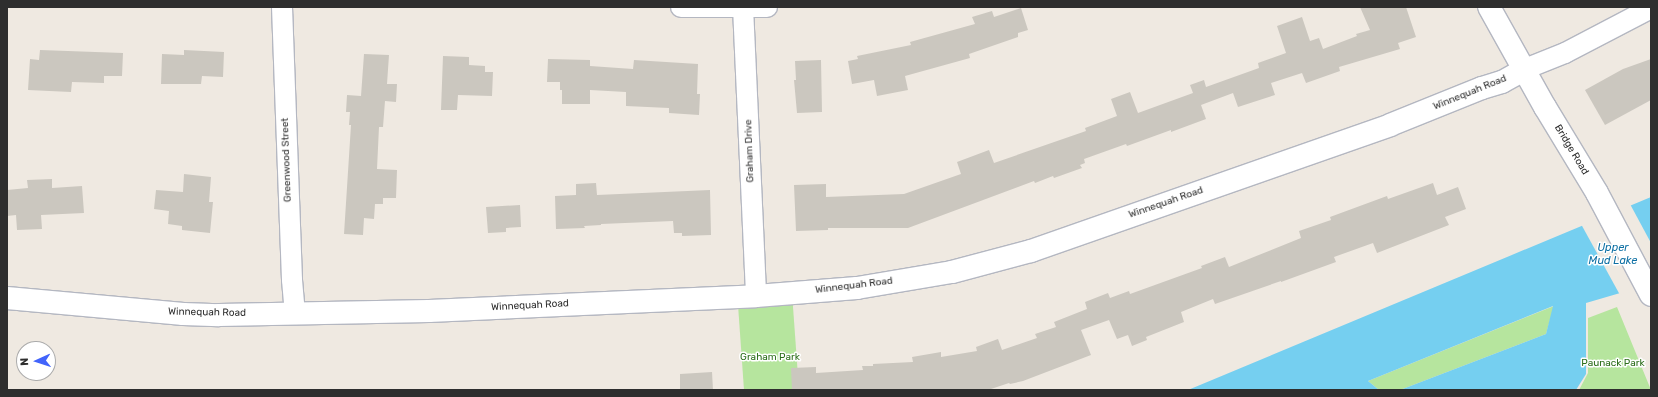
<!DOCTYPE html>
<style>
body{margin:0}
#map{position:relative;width:1658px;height:397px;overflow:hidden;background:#efe9e1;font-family:Rubik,sans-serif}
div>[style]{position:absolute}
.green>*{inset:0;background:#b6e59e}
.water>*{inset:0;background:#75cff0}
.pier>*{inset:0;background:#efe9e1}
.building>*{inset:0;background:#cbc7bf}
.roads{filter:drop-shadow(1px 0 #b4b7c1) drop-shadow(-1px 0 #b4b7c1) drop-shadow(0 1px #b4b7c1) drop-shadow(0 -1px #b4b7c1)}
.street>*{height:20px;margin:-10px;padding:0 10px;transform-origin:10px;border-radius:10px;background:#fff}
.secondary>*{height:22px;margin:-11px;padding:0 11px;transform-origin:11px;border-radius:11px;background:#fff}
span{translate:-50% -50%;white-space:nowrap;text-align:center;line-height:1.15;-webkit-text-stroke:3px #fff;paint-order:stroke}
.street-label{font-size:10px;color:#2e2e2e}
.park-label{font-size:10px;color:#2c6e1b}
.water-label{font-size:11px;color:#0d6fa3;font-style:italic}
.frame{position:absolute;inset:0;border:8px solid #2e2e2e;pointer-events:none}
.north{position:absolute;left:16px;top:341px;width:40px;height:40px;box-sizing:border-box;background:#fff;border:1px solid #ababab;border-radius:50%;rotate:267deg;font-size:11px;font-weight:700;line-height:16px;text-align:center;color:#2e2e2e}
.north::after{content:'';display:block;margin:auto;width:14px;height:18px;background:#4264fb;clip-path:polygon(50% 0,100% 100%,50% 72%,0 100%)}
</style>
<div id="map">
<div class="green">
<i style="clip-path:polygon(792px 293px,799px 390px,744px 390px,738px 305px)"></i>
<i style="clip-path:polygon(1554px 306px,1546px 334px,1400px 390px,1379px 390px,1368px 381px)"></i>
<i style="clip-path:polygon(1617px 307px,1651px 390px,1579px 390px,1588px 373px,1588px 318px)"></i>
</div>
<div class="water">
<i style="clip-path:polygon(1651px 197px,1651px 284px,1586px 303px,1586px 374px,1576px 390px,1400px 390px,1546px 334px,1553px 306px,1368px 381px,1379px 390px,1188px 390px)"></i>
</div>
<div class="pier">
<i style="clip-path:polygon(1630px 204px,1651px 243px,1651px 286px,1620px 295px,1581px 224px)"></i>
</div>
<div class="building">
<i style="clip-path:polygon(1360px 7px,1406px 7px,1416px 37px,1398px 43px,1400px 49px,1339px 67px,1340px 71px,1306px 83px,1302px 73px,1271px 83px,1275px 95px,1238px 107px,1233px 93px,1201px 105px,1206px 119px,1171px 132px,1171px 130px,1127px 146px,1126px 144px,1084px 159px,1085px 163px,1080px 165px,1082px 168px,1054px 178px,1053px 176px,1035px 183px,1034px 181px,908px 228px,828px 228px,828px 230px,796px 231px,794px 185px,826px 184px,826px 197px,904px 194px,961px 174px,957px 162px,989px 150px,994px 163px,1086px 131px,1085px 128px,1117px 116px,1111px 99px,1130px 92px,1138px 113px,1193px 93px,1190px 85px,1204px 80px,1206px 87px,1259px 68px,1258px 63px,1286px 53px,1277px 26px,1302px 17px,1310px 41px,1319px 38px,1323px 49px,1357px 36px,1356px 34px,1370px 30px)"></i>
<i style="clip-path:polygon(1021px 8px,1028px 30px,1018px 33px,1018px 37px,969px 54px,970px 58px,905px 76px,908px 90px,877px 96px,874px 80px,852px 84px,848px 61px,858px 59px,857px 56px,911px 45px,910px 42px,975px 24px,972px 17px,992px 11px,994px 17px)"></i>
<i style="clip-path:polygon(40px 50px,123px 53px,122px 76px,104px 76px,104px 83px,72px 82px,71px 92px,28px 90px,30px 59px,39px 60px)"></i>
<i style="clip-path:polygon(184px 50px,224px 52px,223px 77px,202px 76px,201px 84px,161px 84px,162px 54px,184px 55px)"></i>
<i style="clip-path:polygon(364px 54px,389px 55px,387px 84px,397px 84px,396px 102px,385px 101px,383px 127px,379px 127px,377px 169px,397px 170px,396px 198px,383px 198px,383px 204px,375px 204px,374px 219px,364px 218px,363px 235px,344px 234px,351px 125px,349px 125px,350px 112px,346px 112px,347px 95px,361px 96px)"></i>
<i style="clip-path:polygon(443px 56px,469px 57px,469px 65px,485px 66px,485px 72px,493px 72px,492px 96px,458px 95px,457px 110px,441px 110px)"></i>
<i style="clip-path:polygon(548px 59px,590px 60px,590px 66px,633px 69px,634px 60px,698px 64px,697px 94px,700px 94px,699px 115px,669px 113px,669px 108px,626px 106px,626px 92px,590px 90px,590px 104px,562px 104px,562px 90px,560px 90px,560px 82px,547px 82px)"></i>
<i style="clip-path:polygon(1651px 59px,1651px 100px,1605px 125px,1585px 90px,1623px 69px)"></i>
<i style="clip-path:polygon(821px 60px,822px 112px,797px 113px,794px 80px,796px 80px,795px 61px)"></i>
<i style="clip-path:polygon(184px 174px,211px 177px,209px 202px,213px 202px,210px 233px,182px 230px,182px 226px,168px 224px,169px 211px,154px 209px,156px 190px,183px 192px)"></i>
<i style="clip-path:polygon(52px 179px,52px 188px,82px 186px,84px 213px,41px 215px,42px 229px,17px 230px,16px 215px,7px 216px,7px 190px,28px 188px,27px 180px)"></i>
<i style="clip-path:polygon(596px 183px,597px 195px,710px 190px,711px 235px,682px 236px,682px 233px,674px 233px,673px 221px,601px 224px,601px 225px,584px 226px,585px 228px,556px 229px,555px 196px,576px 195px,576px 184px)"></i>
<i style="clip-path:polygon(1433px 183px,1437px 195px,1458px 187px,1466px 209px,1445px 217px,1449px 225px,1377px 253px,1373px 243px,1334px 257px,1336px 262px,1281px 282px,1281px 281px,1215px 304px,1213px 299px,1181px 312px,1184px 322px,1146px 337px,1147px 340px,1132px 346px,1128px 335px,1117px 339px,1109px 320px,1081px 330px,1091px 355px,1023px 381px,1010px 384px,1009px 383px,988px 390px,792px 390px,791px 368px,816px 367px,816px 373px,863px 370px,862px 366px,873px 366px,873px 364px,913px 362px,912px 357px,941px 352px,941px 357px,977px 351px,976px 347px,998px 339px,1002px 350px,1037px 338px,1035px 334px,1056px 327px,1054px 322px,1087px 309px,1085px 302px,1108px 293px,1110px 298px,1129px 291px,1130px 294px,1202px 268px,1201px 266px,1225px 257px,1229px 267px,1301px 238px,1299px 231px,1331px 220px,1330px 217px,1387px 196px,1388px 199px)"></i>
<i style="clip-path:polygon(520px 205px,521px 227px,506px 228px,506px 232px,488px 233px,486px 207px)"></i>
<i style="clip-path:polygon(712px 372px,713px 390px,680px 390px,680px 374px)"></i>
</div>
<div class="roads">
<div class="street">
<i style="left:282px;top:7px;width:273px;rotate:87.9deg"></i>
<i style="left:292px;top:280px;width:33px;rotate:85deg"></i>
<i style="left:681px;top:7px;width:86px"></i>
<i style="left:743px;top:7px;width:289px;rotate:87.4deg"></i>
<i style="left:1525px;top:69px;width:43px;rotate:-21.8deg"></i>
<i style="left:1565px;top:53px;width:97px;rotate:-27.6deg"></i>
</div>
<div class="secondary">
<i style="left:1489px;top:7px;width:115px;rotate:60.8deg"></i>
<i style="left:1545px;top:107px;width:100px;rotate:58.8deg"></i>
<i style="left:1597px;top:193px;width:115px;rotate:62.1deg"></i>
<i style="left:7px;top:298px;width:177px;rotate:5.2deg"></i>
<i style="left:183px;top:314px;width:36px;rotate:2deg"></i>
<i style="left:219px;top:315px;width:210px;rotate:-1.1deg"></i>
<i style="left:429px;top:311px;width:327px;rotate:-2.6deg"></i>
<i style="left:756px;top:296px;width:101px;rotate:-4.5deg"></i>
<i style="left:857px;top:288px;width:96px;rotate:-9.6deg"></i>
<i style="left:952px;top:272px;width:82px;rotate:-14.9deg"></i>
<i style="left:1031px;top:251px;width:380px;rotate:-19.3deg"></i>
<i style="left:1390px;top:125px;width:99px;rotate:-21.9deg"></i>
<i style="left:1482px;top:88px;width:21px;rotate:-17deg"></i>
<i style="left:1502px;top:82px;width:26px;rotate:-29deg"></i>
</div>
</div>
<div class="street-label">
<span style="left:1470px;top:93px;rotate:-22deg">Winnequah Road</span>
<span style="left:1571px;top:150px;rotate:59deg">Bridge Road</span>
<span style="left:750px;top:151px;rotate:-92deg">Graham Drive</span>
<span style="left:287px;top:160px;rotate:-92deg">Greenwood Street</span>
<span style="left:1166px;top:203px;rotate:-19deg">Winnequah Road</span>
<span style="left:854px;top:286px;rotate:-7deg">Winnequah Road</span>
<span style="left:530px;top:306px;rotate:-3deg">Winnequah Road</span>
<span style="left:207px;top:313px;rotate:1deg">Winnequah Road</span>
</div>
<div class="park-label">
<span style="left:770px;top:358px">Graham Park</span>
<span style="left:1613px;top:364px">Paunack Park</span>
</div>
<div class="water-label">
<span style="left:1613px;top:255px">Upper<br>Mud Lake</span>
</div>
<div class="frame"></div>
<div class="north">N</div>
</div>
